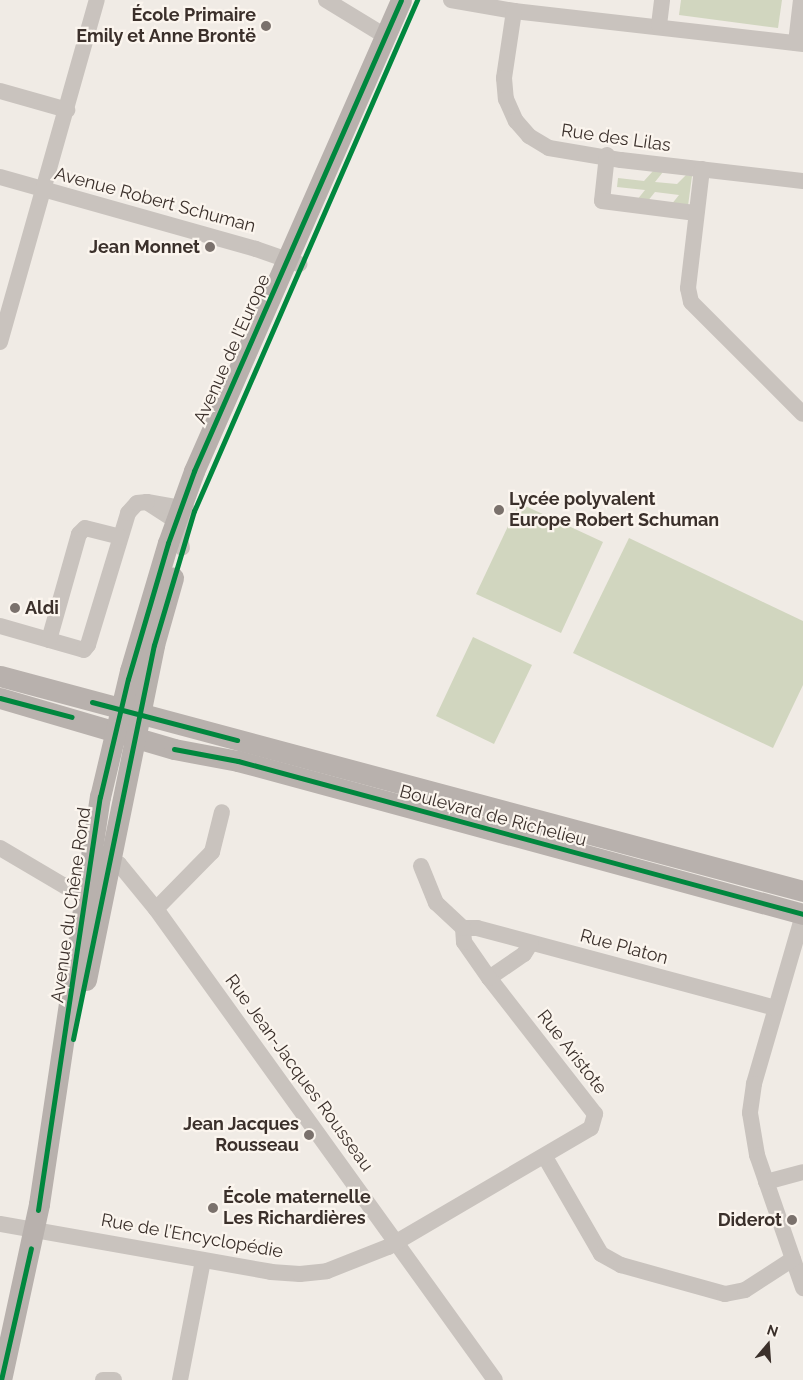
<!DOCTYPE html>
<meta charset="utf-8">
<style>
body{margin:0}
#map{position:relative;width:803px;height:1380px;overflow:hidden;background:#f0ebe5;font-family:Raleway,sans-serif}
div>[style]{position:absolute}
.green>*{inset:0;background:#d1d6bf}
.minor>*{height:16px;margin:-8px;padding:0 8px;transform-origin:8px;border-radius:8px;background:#c9c3be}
.major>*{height:21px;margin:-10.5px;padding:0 10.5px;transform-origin:10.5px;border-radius:10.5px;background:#b8b1ad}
.cycleway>*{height:5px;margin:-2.5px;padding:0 2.5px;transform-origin:2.5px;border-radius:2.5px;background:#00873e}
.dots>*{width:14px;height:14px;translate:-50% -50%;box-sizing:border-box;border:2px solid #fbf5ee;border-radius:50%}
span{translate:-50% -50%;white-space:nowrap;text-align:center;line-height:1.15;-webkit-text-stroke:4.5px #fbf5ee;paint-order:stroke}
.poi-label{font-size:18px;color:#3b302b;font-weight:700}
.right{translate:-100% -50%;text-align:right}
.left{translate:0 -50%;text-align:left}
.street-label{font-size:18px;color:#3b302b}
.north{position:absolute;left:743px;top:1320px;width:50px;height:50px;-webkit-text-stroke:4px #fbf5ee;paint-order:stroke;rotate:18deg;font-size:14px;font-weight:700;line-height:20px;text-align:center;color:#3b302b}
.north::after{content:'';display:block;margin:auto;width:18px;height:22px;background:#3b302b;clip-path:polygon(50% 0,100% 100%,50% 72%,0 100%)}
</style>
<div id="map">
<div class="green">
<i style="clip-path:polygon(681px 0,782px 0,778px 28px,679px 15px)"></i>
<i style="clip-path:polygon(653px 171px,663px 172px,655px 182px,677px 184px,686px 175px,692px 176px,688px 206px,671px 205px,679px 195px,655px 192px,647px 202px,637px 200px,645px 190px,617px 187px,618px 178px,644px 181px)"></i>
<i style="clip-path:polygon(519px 503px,603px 542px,561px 633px,476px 594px)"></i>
<i style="clip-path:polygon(629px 538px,803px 621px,803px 685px,773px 748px,573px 653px)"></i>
<i style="clip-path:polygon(473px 637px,532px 665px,494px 744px,436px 716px)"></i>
</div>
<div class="minor">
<i style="left:326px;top:0;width:69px;rotate:31.4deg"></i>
<i style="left:451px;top:0;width:64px;rotate:9.9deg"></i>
<i style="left:514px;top:11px;width:291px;rotate:6.5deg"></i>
<i style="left:514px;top:11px;width:68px;rotate:98.5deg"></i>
<i style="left:504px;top:78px;width:21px;rotate:85deg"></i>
<i style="left:506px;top:99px;width:24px;rotate:66deg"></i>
<i style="left:516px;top:121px;width:20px;rotate:49deg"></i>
<i style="left:529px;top:136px;width:23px;rotate:31deg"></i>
<i style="left:549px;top:148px;width:73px;rotate:9.5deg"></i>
<i style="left:621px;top:160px;width:183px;rotate:6.6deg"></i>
<i style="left:659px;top:25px;width:25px;rotate:-83deg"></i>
<i style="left:796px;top:43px;width:43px;rotate:-83.4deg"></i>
<i style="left:0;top:91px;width:70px;rotate:15.8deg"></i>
<i style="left:607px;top:155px;width:46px;rotate:96.2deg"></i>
<i style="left:602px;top:201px;width:95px;rotate:7.3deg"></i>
<i style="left:702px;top:169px;width:120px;rotate:96.7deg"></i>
<i style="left:688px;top:288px;width:14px;rotate:78deg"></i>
<i style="left:691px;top:302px;width:158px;rotate:45deg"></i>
<i style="left:0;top:177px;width:266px;rotate:15.7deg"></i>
<i style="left:256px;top:249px;width:46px;rotate:19.2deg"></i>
<i style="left:0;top:342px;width:355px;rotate:-74.2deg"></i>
<i style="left:176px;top:521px;width:35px;rotate:-147deg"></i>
<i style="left:147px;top:502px;width:40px;rotate:10deg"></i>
<i style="left:186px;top:509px;width:27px;rotate:105deg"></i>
<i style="left:179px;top:535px;width:13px;rotate:77deg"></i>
<i style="left:0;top:626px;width:87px;rotate:15.9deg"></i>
<i style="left:84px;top:650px;width:6px;rotate:-51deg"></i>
<i style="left:88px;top:645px;width:138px;rotate:-73.1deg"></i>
<i style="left:128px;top:513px;width:13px;rotate:-48deg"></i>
<i style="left:137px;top:503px;width:10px;rotate:-6deg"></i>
<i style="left:49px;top:640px;width:110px;rotate:-74.2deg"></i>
<i style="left:79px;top:534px;width:8px;rotate:-45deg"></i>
<i style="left:85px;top:528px;width:36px;rotate:14deg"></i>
<i style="left:0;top:848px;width:79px;rotate:30.5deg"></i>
<i style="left:68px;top:888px;width:30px;rotate:12deg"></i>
<i style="left:101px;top:861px;width:18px;rotate:9deg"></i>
<i style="left:119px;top:864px;width:58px;rotate:50.6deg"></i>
<i style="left:156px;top:909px;width:580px;rotate:54.26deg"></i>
<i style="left:156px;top:909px;width:80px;rotate:-45.5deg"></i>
<i style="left:212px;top:852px;width:41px;rotate:-76deg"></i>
<i style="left:803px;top:915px;width:176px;rotate:106.2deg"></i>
<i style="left:754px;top:1084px;width:29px;rotate:98deg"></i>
<i style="left:750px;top:1113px;width:43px;rotate:80.5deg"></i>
<i style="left:757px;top:1155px;width:141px;rotate:70.9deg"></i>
<i style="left:463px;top:928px;width:14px"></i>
<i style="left:477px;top:928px;width:309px;rotate:15deg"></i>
<i style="left:489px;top:978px;width:42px;rotate:-34.4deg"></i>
<i style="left:524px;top:954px;width:13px;rotate:-58deg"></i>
<i style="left:545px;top:1157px;width:112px;rotate:60deg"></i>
<i style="left:601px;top:1254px;width:23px;rotate:29deg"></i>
<i style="left:621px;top:1265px;width:108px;rotate:15.6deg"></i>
<i style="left:725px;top:1294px;width:20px;rotate:-11deg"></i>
<i style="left:745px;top:1290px;width:57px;rotate:-32.9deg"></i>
<i style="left:766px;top:1182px;width:38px;rotate:-15deg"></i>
<i style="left:0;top:1224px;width:275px;rotate:10deg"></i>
<i style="left:271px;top:1272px;width:29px;rotate:4deg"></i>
<i style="left:300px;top:1274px;width:27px;rotate:-6deg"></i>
<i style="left:327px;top:1271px;width:66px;rotate:-21.5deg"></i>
<i style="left:388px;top:1247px;width:235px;rotate:-30.4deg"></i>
<i style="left:591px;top:1128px;width:15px;rotate:-74deg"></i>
<i style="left:595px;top:1114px;width:172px;rotate:-127.9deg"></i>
<i style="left:489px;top:978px;width:44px;rotate:-124.8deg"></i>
<i style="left:464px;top:942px;width:14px;rotate:-94deg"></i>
<i style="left:463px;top:928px;width:37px;rotate:-137deg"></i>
<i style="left:436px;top:903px;width:40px;rotate:-112deg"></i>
<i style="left:103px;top:1380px;width:11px"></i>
<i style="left:180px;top:1380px;width:122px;rotate:-79.1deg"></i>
</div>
<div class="major">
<i style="left:0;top:676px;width:831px;rotate:14.99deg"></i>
<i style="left:0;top:698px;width:181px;rotate:16.3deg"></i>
<i style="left:174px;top:749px;width:65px;rotate:10.6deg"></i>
<i style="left:238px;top:761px;width:585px;rotate:15.15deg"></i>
<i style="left:86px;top:980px;width:342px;rotate:-78.5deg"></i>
<i style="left:154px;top:645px;width:70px;rotate:-74.2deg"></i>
<i style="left:1px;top:1380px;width:180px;rotate:-77.8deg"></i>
<i style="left:39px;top:1204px;width:412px;rotate:-81.5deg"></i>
<i style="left:100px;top:797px;width:130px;rotate:-76.6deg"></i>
<i style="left:130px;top:671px;width:134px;rotate:-73.5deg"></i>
<i style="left:168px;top:543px;width:77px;rotate:-70.1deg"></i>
<i style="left:194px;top:471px;width:514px;rotate:-66.27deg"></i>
</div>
<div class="cycleway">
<i style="left:0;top:698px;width:74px;rotate:14.8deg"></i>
<i style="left:92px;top:702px;width:150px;rotate:14.7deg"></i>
<i style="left:174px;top:749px;width:65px;rotate:10.6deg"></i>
<i style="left:238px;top:761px;width:585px;rotate:15.15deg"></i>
<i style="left:73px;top:1039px;width:402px;rotate:-78.4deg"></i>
<i style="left:154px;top:645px;width:140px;rotate:-73.4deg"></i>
<i style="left:194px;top:511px;width:558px;rotate:-66.42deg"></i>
<i style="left:38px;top:1210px;width:418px;rotate:-81.5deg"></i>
<i style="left:100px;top:797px;width:121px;rotate:-76.7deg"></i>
<i style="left:128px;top:679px;width:142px;rotate:-73.6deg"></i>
<i style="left:168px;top:543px;width:77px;rotate:-70.1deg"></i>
<i style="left:194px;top:471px;width:514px;rotate:-66.27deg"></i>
<i style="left:1px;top:1380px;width:135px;rotate:-77.2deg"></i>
</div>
<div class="dots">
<i style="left:266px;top:26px;background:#7a716c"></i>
<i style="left:210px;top:247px;background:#7a716c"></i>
<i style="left:499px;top:510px;background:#7a716c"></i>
<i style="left:15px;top:608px;background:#7a716c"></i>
<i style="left:309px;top:1135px;background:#7a716c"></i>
<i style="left:213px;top:1208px;background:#7a716c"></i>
<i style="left:792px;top:1220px;background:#7a716c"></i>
</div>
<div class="poi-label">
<span class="right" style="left:256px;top:26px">École Primaire<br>Emily et Anne Brontë</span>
<span class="right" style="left:200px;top:247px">Jean Monnet</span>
<span class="left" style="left:509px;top:510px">Lycée polyvalent<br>Europe Robert Schuman</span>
<span class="left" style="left:25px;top:608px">Aldi</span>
<span class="right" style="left:299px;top:1135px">Jean Jacques<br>Rousseau</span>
<span class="left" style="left:223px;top:1208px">École maternelle<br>Les Richardières</span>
<span class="right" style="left:782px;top:1220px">Diderot</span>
</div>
<div class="street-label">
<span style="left:616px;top:138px;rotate:8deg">Rue des Lilas</span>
<span style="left:155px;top:200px;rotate:15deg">Avenue Robert Schuman</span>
<span style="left:232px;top:349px;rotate:-66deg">Avenue de l’Europe</span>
<span style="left:493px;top:816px;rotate:15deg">Boulevard de Richelieu</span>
<span style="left:71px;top:905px;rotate:-82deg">Avenue du Chêne Rond</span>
<span style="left:624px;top:947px;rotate:15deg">Rue Platon</span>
<span style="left:572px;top:1052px;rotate:52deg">Rue Aristote</span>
<span style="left:299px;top:1073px;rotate:54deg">Rue Jean-Jacques Rousseau</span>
<span style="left:192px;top:1236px;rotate:10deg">Rue de l’Encyclopédie</span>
</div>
<div class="north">N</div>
</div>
